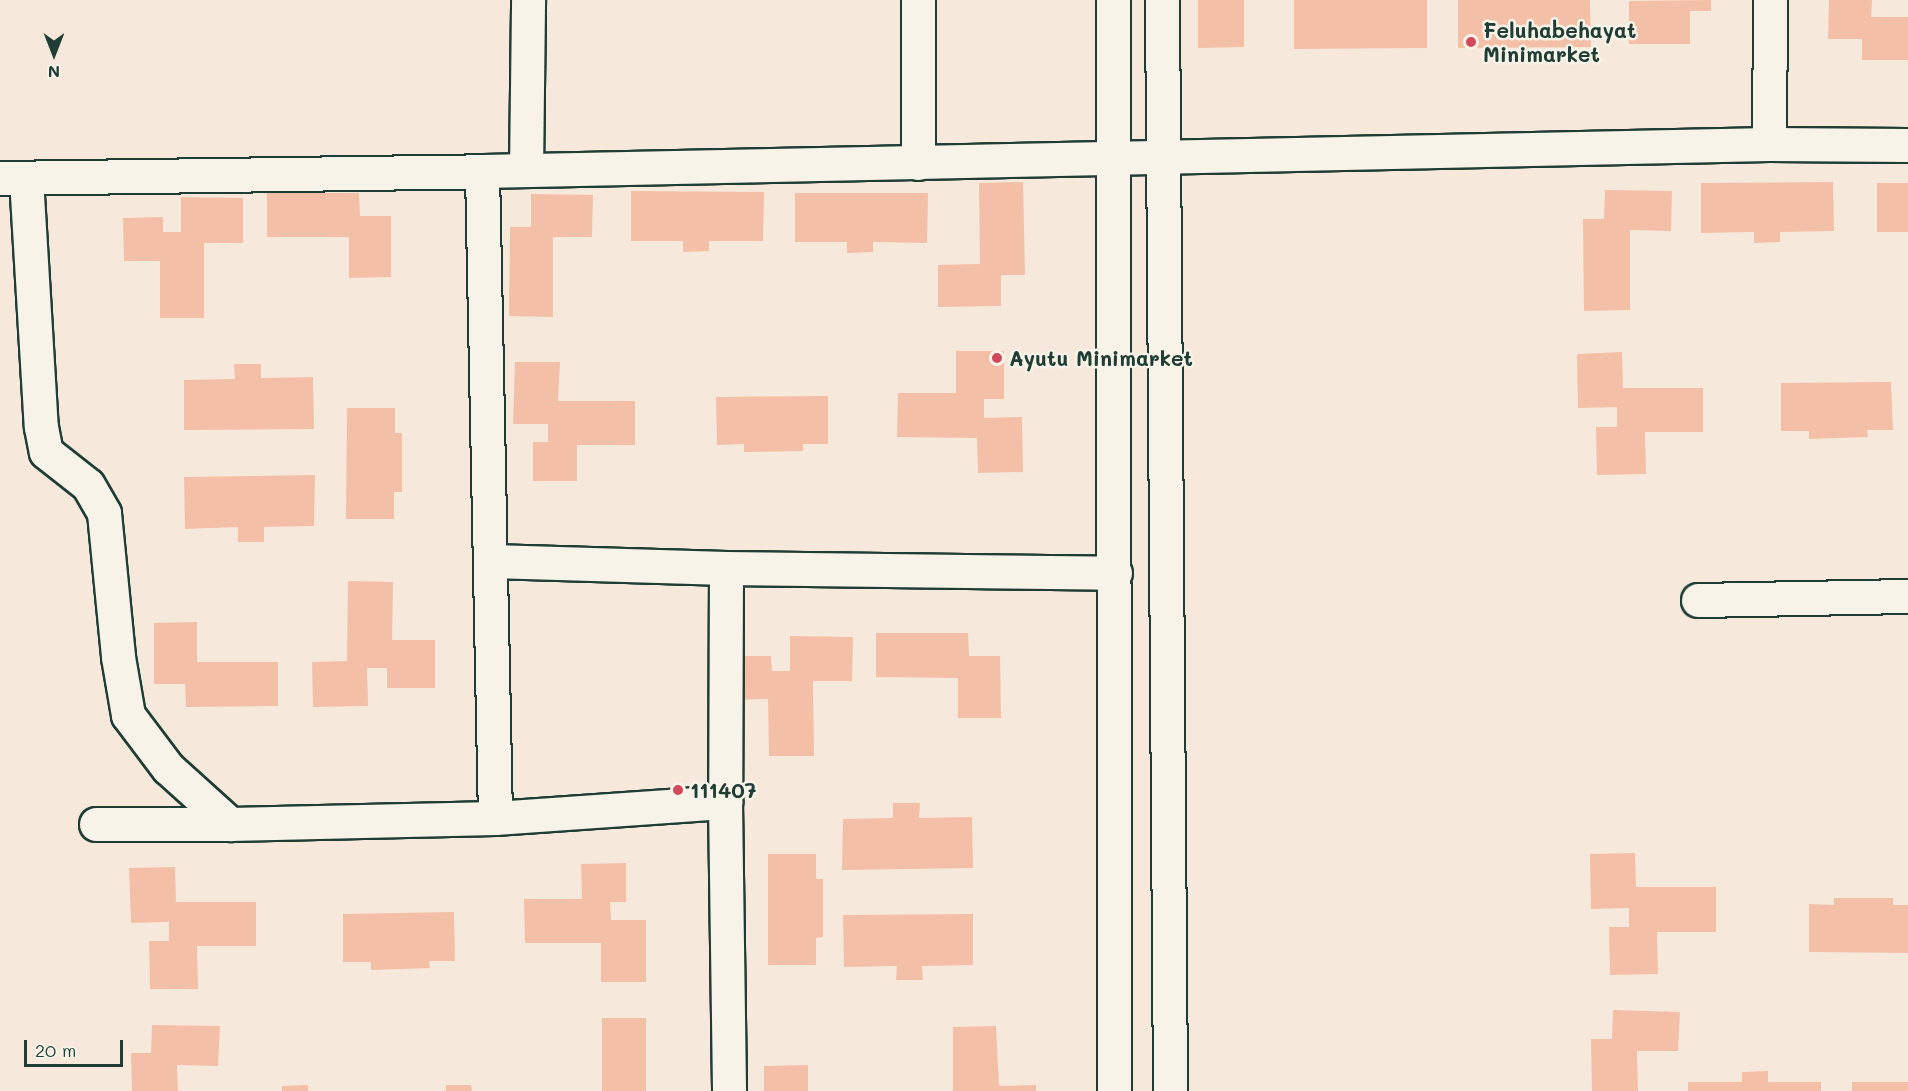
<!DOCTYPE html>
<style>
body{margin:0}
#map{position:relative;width:1908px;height:1091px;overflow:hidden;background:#f6e9db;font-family:Mali,sans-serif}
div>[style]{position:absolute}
.building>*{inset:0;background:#f4bfa7}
.roads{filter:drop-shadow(2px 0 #1f3d34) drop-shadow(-2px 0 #1f3d34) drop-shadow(0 2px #1f3d34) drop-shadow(0 -2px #1f3d34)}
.minor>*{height:33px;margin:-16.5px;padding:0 16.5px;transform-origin:16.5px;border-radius:16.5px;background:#f7f3e8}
.major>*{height:33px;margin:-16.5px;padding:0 16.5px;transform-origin:16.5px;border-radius:16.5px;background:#f7f3e8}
.dots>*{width:16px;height:16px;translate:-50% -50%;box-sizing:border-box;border:3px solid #f7f3e8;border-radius:50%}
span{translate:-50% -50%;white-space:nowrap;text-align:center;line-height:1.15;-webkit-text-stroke:5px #f7f3e8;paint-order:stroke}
.poi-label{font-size:21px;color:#1f3d34;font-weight:700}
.left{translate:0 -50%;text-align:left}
.north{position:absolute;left:24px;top:24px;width:60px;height:60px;-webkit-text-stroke:4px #f7f3e8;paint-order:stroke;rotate:180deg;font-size:16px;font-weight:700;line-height:24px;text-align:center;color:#1f3d34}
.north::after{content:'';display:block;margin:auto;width:21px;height:27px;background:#1f3d34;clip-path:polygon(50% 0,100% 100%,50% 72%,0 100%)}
.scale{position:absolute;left:24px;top:1040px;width:99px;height:27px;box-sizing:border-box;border:3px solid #1f3d34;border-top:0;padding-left:8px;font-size:18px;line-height:21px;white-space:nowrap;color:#1f3d34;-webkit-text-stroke:4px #f7f3e8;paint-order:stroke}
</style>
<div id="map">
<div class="building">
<i style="clip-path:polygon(1198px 0,1244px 0,1244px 47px,1198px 48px)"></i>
<i style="clip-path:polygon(1294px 0,1427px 0,1427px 48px,1294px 49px)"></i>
<i style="clip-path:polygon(1458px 0,1590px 0,1591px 47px,1458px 48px)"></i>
<i style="clip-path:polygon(1711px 0,1711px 11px,1690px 11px,1690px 44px,1629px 44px,1629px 1px)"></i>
<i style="clip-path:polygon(1829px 0,1872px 0,1871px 17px,1908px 17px,1908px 60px,1862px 60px,1862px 39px,1828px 39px)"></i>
<i style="clip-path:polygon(1023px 182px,1025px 275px,1001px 275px,1001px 306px,938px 307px,938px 265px,980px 264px,979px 183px)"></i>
<i style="clip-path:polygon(1833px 182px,1834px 231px,1780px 232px,1780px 242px,1754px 243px,1754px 232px,1701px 233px,1701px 183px)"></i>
<i style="clip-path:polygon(1877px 183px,1908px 183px,1908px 232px,1877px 232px)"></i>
<i style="clip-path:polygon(1605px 190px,1672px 191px,1671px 231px,1630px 230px,1630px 310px,1584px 311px,1583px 219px,1604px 219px)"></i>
<i style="clip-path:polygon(631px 191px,764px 192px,763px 241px,709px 241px,709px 251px,683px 252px,683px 241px,631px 241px)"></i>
<i style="clip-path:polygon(267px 193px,359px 193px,360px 216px,391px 216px,391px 277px,349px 278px,349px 237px,267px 237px)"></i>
<i style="clip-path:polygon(795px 193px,928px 193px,927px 243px,873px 242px,873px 252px,847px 253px,847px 242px,795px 242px)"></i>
<i style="clip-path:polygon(531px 194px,593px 195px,592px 237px,553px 237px,553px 317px,509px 316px,510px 227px,531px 227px)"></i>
<i style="clip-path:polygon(181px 197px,243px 198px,243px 243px,204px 243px,204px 318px,160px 318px,160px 261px,124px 261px,123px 218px,163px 217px,163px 232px,181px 232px)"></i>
<i style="clip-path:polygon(956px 351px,1004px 351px,1004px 399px,984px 399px,984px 418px,1022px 417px,1023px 472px,978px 473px,977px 438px,897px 437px,898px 393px,956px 393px)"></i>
<i style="clip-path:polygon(1622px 352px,1623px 388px,1703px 388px,1703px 432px,1645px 432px,1646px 474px,1597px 475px,1596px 427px,1617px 427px,1617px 407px,1578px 408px,1577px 354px)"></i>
<i style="clip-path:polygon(515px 362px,560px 362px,558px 401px,635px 401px,635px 445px,577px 445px,577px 481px,533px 481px,533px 442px,548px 442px,548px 424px,513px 424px)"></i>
<i style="clip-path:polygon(234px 364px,261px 364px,261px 378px,313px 377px,314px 429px,184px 430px,184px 380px,235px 379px)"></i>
<i style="clip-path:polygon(1891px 382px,1893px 430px,1867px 430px,1868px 437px,1809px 439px,1809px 431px,1781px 431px,1781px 383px)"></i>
<i style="clip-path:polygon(828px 396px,828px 444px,803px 444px,803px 451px,744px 452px,744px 444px,717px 445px,716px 397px)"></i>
<i style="clip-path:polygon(347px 408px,395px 408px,395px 433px,402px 433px,402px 492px,394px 492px,394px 519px,346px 519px)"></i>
<i style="clip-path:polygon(315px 475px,314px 526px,264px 527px,264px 542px,238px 542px,238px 527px,185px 529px,184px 477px)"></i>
<i style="clip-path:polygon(348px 581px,393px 582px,392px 640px,435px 640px,435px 688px,387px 688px,387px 668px,367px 668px,368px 706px,313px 707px,312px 662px,347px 661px)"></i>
<i style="clip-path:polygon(197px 622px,197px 662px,278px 662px,278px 706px,186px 707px,185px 684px,154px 684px,154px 623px)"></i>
<i style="clip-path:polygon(876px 633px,968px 633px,969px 656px,1000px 656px,1001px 718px,958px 718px,958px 678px,876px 677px)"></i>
<i style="clip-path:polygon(790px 636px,853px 637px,852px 681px,813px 681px,814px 756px,769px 756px,768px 699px,733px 700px,733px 656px,771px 656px,772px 671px,790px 671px)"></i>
<i style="clip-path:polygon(893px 803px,920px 803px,919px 818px,972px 817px,973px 868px,842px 870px,843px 819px,893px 818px)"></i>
<i style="clip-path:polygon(1635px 853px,1636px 887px,1716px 887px,1716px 932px,1657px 932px,1658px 974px,1610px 975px,1609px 927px,1629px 927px,1629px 908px,1591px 909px,1590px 854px)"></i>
<i style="clip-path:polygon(768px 854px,816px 854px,816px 879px,823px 879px,823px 937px,816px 938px,816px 965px,768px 965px)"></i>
<i style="clip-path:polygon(626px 863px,626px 902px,610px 902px,611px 920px,646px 920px,646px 982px,601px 982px,601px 943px,525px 943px,524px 899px,582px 899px,581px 864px)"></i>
<i style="clip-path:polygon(175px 867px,176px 902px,256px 902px,256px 946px,197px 946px,198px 989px,150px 989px,149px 941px,169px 941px,169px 922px,131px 923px,129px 868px)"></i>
<i style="clip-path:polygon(1834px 898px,1893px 898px,1893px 905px,1908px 905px,1908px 953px,1809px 952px,1809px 904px,1834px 905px)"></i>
<i style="clip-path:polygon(454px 912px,455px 961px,429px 961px,430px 968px,371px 970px,371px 962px,343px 962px,343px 914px)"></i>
<i style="clip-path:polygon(973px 914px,973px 965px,922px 966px,923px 980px,896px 980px,897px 966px,844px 967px,843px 915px)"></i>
<i style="clip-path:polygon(1613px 1010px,1680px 1012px,1678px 1051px,1637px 1051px,1638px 1091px,1592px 1091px,1591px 1039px,1612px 1039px)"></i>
<i style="clip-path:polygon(602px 1018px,646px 1018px,646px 1091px,602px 1091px)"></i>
<i style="clip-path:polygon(152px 1025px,220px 1026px,218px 1066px,177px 1065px,178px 1091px,132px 1091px,131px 1053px,151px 1053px)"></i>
<i style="clip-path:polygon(996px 1026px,999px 1086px,1036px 1085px,1036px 1091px,953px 1091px,953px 1027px)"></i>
<i style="clip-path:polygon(808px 1065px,808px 1091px,764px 1091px,764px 1066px)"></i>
<i style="clip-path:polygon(1768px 1071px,1768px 1082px,1821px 1082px,1821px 1091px,1688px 1091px,1688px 1082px,1742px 1082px,1742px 1072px)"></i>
<i style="clip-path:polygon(1852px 1082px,1908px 1082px,1908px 1091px,1852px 1091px)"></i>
<i style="clip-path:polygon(308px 1085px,308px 1091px,282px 1091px,282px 1086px)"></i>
<i style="clip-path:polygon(446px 1085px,471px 1085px,472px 1091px,446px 1091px)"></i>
</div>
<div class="roads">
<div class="minor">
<i style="left:918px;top:0;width:163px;rotate:90deg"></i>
<i style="left:1769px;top:144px;width:144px;rotate:-89.6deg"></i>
<i style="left:526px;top:170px;width:170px;rotate:-89.3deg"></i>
<i style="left:482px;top:171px;width:647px;rotate:88.85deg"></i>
<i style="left:0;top:178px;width:482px;rotate:-0.8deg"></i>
<i style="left:482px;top:171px;width:1287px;rotate:-1.2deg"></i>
<i style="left:1769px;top:144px;width:139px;rotate:0.4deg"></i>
<i style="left:26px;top:178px;width:249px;rotate:86.6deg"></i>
<i style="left:41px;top:427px;width:25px;rotate:79deg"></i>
<i style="left:46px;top:452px;width:53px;rotate:38.2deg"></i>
<i style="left:88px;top:485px;width:32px;rotate:60deg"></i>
<i style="left:104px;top:513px;width:145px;rotate:84.4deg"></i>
<i style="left:118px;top:657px;width:59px;rotate:80.2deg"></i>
<i style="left:128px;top:715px;width:66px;rotate:53deg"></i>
<i style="left:168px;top:768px;width:84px;rotate:42.1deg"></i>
<i style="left:491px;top:561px;width:235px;rotate:1.7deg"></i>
<i style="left:726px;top:568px;width:389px;rotate:0.7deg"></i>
<i style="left:726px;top:568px;width:234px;rotate:90.2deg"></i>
<i style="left:725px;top:802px;width:289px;rotate:89.2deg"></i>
<i style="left:1698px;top:600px;width:210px;rotate:-1.1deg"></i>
<i style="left:96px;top:824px;width:134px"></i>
<i style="left:230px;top:824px;width:265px;rotate:-1.3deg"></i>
<i style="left:495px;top:818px;width:231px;rotate:-4deg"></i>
</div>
<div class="major">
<i style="left:1113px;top:0;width:1091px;rotate:89.95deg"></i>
<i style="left:1162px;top:0;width:1091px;rotate:89.58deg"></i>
</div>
</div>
<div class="dots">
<i style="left:1471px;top:42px;background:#d1495b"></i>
<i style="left:997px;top:358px;background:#d1495b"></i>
<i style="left:678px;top:790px;background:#d1495b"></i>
</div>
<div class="poi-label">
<span class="left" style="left:1483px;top:42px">Feluhabehayat<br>Minimarket</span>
<span class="left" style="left:1009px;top:358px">Ayutu Minimarket</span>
<span class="left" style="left:690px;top:790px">111407</span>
</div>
<div class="north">N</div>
<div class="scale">20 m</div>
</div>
